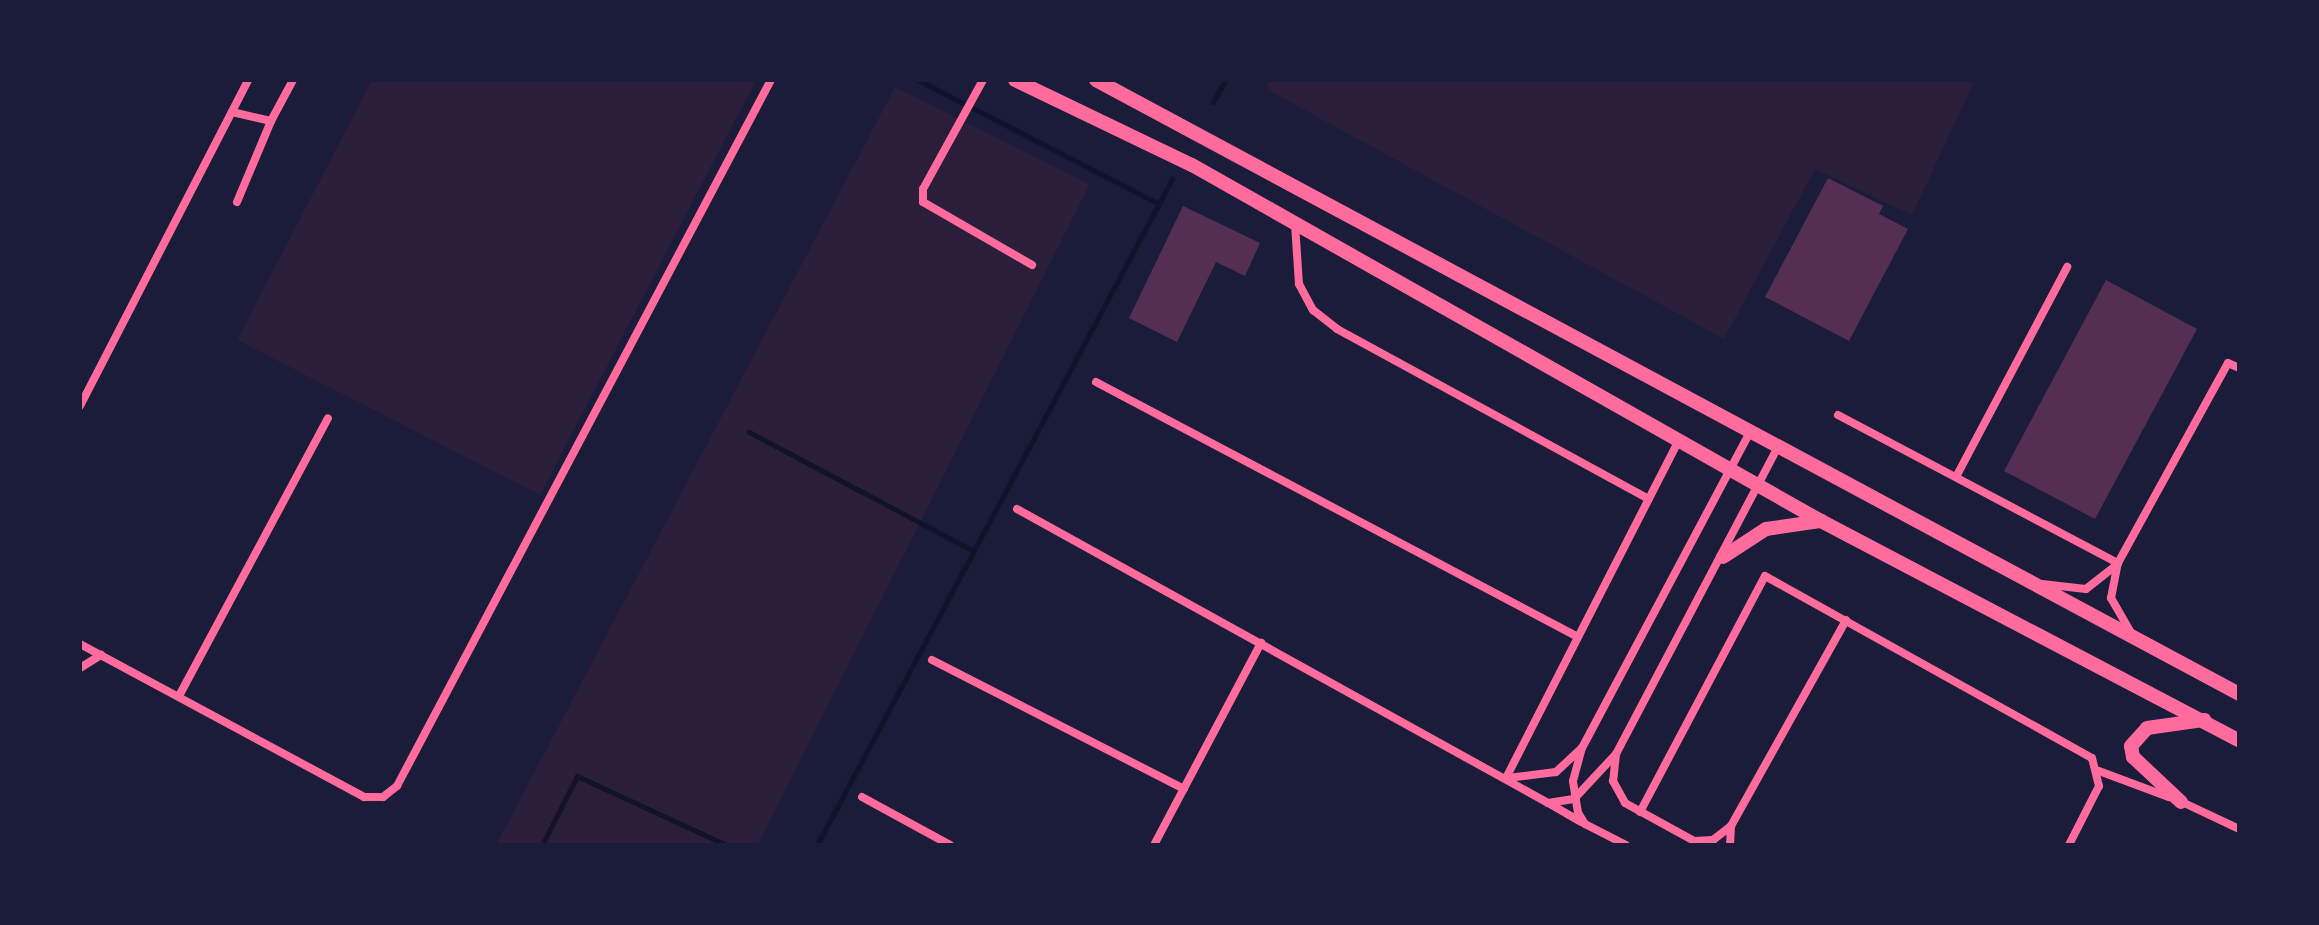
<!DOCTYPE html>
<style>
body{margin:0}
#map{position:relative;width:2319px;height:925px;overflow:hidden;background:#1b1b3a;font-family:"Roboto Condensed",sans-serif}
div>[style]{position:absolute}
.green>*{inset:0;background:#2a1e3b}
.stream>*{height:5px;margin:-2.5px;padding:0 2.5px;transform-origin:2.5px;border-radius:2.5px;background:#12122b}
.building>*{inset:0;background:#542f53}
.minor>*{height:8px;margin:-4px;padding:0 4px;transform-origin:4px;border-radius:4px;background:#ff6b9d}
.motorway>*{height:14px;margin:-7px;padding:0 7px;transform-origin:7px;border-radius:7px;background:#ff6b9d}
span{translate:-50% -50%;white-space:nowrap;text-align:center;line-height:1.15;-webkit-text-stroke:8px #1b1b3a;paint-order:stroke}
.frame{position:absolute;inset:0;border:82px solid #1b1b3a;pointer-events:none}
</style>
<div id="map">
<div class="green">
<i style="clip-path:polygon(372px 80px,756px 80px,540px 495px,237px 340px)"></i>
<i style="clip-path:polygon(1267px 80px,1975px 80px,1912px 215px,1815px 169px,1724px 339px,1268px 90px)"></i>
<i style="clip-path:polygon(895px 87px,1090px 184px,758px 845px,496px 845px)"></i>
</div>
<div class="stream">
<i style="left:918px;top:80px;width:271px;rotate:27.2deg"></i>
<i style="left:1213px;top:102px;width:25px;rotate:-61deg"></i>
<i style="left:749px;top:432px;width:250px;rotate:27.9deg"></i>
<i style="left:542px;top:845px;width:77px;rotate:-63.1deg"></i>
<i style="left:577px;top:776px;width:164px;rotate:24.8deg"></i>
<i style="left:817px;top:845px;width:755px;rotate:-61.94deg"></i>
</div>
<div class="building">
<i style="clip-path:polygon(1828px 178px,1883px 206px,1879px 214px,1908px 229px,1849px 341px,1765px 297px)"></i>
<i style="clip-path:polygon(1183px 206px,1260px 243px,1245px 276px,1216px 262px,1177px 342px,1129px 318px)"></i>
<i style="clip-path:polygon(2106px 280px,2197px 329px,2095px 519px,2004px 471px)"></i>
</div>
<div class="minor">
<i style="left:983px;top:80px;width:124px;rotate:118.8deg"></i>
<i style="left:923px;top:189px;width:13px;rotate:90deg"></i>
<i style="left:923px;top:202px;width:126px;rotate:30deg"></i>
<i style="left:232px;top:112px;width:40px;rotate:13deg"></i>
<i style="left:271px;top:121px;width:47px;rotate:-61.8deg"></i>
<i style="left:237px;top:202px;width:88px;rotate:-67.2deg"></i>
<i style="left:1295px;top:224px;width:60px;rotate:86.2deg"></i>
<i style="left:1299px;top:284px;width:30px;rotate:62deg"></i>
<i style="left:1313px;top:310px;width:31px;rotate:38deg"></i>
<i style="left:1337px;top:329px;width:355px;rotate:28.6deg"></i>
<i style="left:1096px;top:382px;width:545px;rotate:27.88deg"></i>
<i style="left:80px;top:406px;width:367px;rotate:-62.7deg"></i>
<i style="left:1838px;top:415px;width:317px;rotate:27.9deg"></i>
<i style="left:1956px;top:477px;width:238px;rotate:-62.1deg"></i>
<i style="left:1017px;top:509px;width:607px;rotate:28.97deg"></i>
<i style="left:1548px;top:803px;width:26px;rotate:-9deg"></i>
<i style="left:1574px;top:799px;width:62px;rotate:-47deg"></i>
<i style="left:1616px;top:754px;width:349px;rotate:-62.2deg"></i>
<i style="left:2042px;top:584px;width:44px;rotate:6.5deg"></i>
<i style="left:2086px;top:589px;width:37px;rotate:-38deg"></i>
<i style="left:2130px;top:631px;width:38px;rotate:-120deg"></i>
<i style="left:2111px;top:598px;width:36px;rotate:-79deg"></i>
<i style="left:2118px;top:563px;width:228px;rotate:-61.2deg"></i>
<i style="left:2228px;top:363px;width:12px;rotate:24deg"></i>
<i style="left:80px;top:644px;width:323px;rotate:28.3deg"></i>
<i style="left:364px;top:797px;width:19px"></i>
<i style="left:383px;top:797px;width:18px;rotate:-38deg"></i>
<i style="left:397px;top:786px;width:799px;rotate:-62.09deg"></i>
<i style="left:932px;top:660px;width:283px;rotate:27.1deg"></i>
<i style="left:80px;top:668px;width:25px;rotate:-32deg"></i>
<i style="left:179px;top:696px;width:315px;rotate:-61.8deg"></i>
<i style="left:1616px;top:754px;width:27px;rotate:96deg"></i>
<i style="left:1613px;top:781px;width:25px;rotate:61deg"></i>
<i style="left:1625px;top:803px;width:79px;rotate:28.8deg"></i>
<i style="left:1694px;top:841px;width:19px;rotate:-3deg"></i>
<i style="left:1713px;top:840px;width:23px;rotate:-38deg"></i>
<i style="left:1731px;top:826px;width:236px;rotate:-60.8deg"></i>
<i style="left:2099px;top:771px;width:75px;rotate:20.4deg"></i>
<i style="left:1506px;top:778px;width:380px;rotate:-62.9deg"></i>
<i style="left:1507px;top:778px;width:49px;rotate:-7deg"></i>
<i style="left:1556px;top:772px;width:35px;rotate:-43deg"></i>
<i style="left:862px;top:797px;width:100px;rotate:28.6deg"></i>
<i style="left:2182px;top:802px;width:63px;rotate:25.3deg"></i>
<i style="left:1550px;top:804px;width:36px;rotate:30deg"></i>
<i style="left:1640px;top:812px;width:267px;rotate:-62.1deg"></i>
<i style="left:1765px;top:576px;width:374px;rotate:29.1deg"></i>
<i style="left:2092px;top:758px;width:29px;rotate:76deg"></i>
<i style="left:2099px;top:786px;width:66px;rotate:117deg"></i>
<i style="left:1154px;top:845px;width:229px;rotate:-62.1deg"></i>
<i style="left:1626px;top:845px;width:46px;rotate:-152.9deg"></i>
<i style="left:1585px;top:824px;width:13px;rotate:-122deg"></i>
<i style="left:1578px;top:813px;width:32px;rotate:-99deg"></i>
<i style="left:1573px;top:781px;width:34px;rotate:-75deg"></i>
<i style="left:1582px;top:748px;width:360px;rotate:-62deg"></i>
<i style="left:1730px;top:845px;width:19px;rotate:-87deg"></i>
</div>
<div class="motorway">
<i style="left:1015px;top:80px;width:196px;rotate:25.7deg"></i>
<i style="left:1192px;top:165px;width:723px;rotate:29.51deg"></i>
<i style="left:1821px;top:521px;width:472px;rotate:27.7deg"></i>
<i style="left:1096px;top:80px;width:1297px;rotate:28.24deg"></i>
<i style="left:1723px;top:557px;width:51px;rotate:-33.1deg"></i>
<i style="left:1766px;top:529px;width:56px;rotate:-8.3deg"></i>
<i style="left:2181px;top:802px;width:66px;rotate:-136.8deg"></i>
<i style="left:2133px;top:757px;width:11px;rotate:-100deg"></i>
<i style="left:2131px;top:746px;width:24px;rotate:-48deg"></i>
<i style="left:2147px;top:728px;width:58px;rotate:-8deg"></i>
</div>
<div class="frame"></div>
</div>
